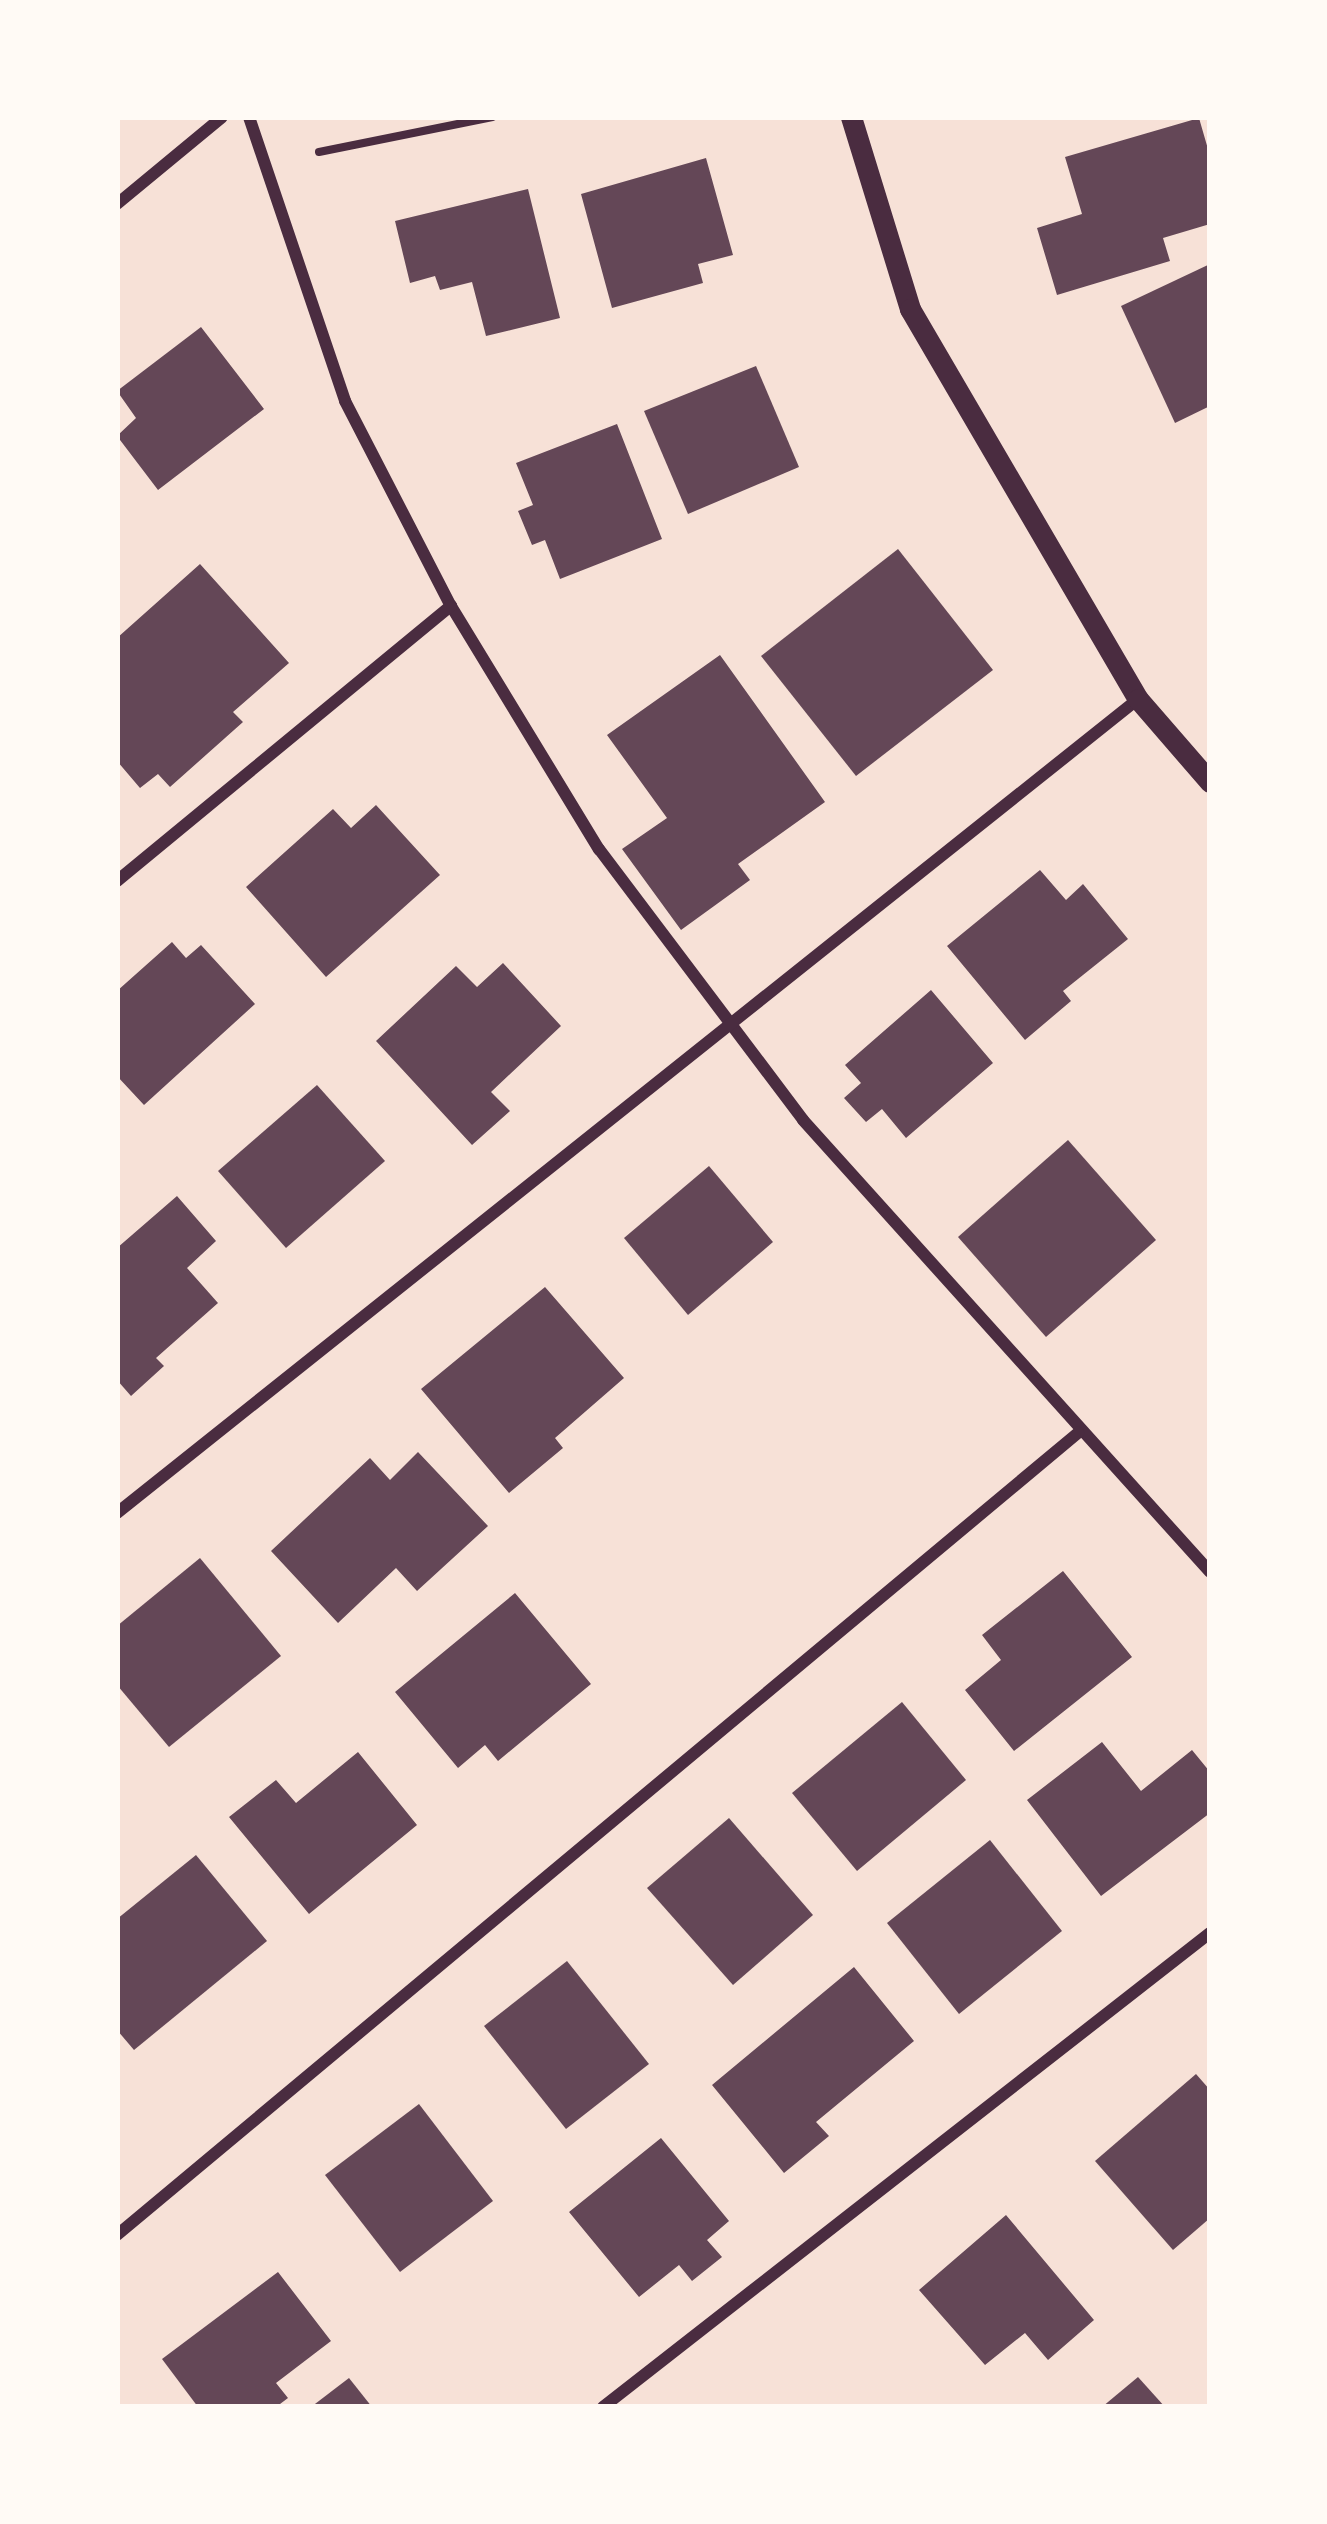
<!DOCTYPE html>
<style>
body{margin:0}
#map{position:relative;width:1327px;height:2524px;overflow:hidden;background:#f7e1d7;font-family:Helvetica,sans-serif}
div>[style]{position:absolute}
.building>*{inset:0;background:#644757}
.path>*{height:8px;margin:-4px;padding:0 4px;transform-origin:4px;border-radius:4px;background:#4a2c40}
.minor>*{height:12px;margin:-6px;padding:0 6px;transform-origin:6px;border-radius:6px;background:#4a2c40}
.tertiary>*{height:21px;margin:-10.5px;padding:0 10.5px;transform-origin:10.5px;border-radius:10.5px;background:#4a2c40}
span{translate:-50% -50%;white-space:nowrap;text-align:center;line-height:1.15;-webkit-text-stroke:9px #fffaf5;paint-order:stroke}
.frame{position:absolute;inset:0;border:120px solid #fffaf5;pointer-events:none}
</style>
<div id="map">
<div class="building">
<i style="clip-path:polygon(1199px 118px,1210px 156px,1210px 224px,1163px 238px,1170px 261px,1057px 295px,1037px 228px,1082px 214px,1065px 157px)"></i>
<i style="clip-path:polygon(706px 158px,733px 255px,698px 264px,703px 283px,612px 308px,581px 194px)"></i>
<i style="clip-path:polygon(528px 189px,560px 318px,486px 336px,472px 282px,440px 290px,435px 276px,410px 283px,395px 221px)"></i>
<i style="clip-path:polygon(1210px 264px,1210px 406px,1175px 423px,1121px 306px)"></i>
<i style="clip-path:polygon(201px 327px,264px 409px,158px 490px,117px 436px,136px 418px,117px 391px)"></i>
<i style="clip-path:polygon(756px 366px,799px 467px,688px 514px,644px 411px)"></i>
<i style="clip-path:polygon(617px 424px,662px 539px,560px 579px,545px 540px,532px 545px,518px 511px,533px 505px,516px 463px)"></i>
<i style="clip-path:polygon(898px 549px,993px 670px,856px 776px,761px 656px)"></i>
<i style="clip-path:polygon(200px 564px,289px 663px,233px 712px,243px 722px,170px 787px,158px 774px,140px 788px,117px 761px,117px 638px)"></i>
<i style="clip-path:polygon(720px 655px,825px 802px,738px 864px,750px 880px,681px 930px,622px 849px,667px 818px,607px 735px)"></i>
<i style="clip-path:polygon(376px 805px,440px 875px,326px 977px,246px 887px,333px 809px,351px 828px)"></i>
<i style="clip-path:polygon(1040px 870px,1066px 900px,1083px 884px,1128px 939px,1063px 991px,1071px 1001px,1025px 1040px,947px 946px)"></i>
<i style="clip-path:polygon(172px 942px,186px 958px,201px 945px,255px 1004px,144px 1105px,117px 1076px,117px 991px)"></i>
<i style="clip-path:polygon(503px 963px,561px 1026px,491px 1092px,510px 1111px,472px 1145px,376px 1041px,456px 966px,477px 987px)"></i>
<i style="clip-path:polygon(931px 990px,993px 1063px,906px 1138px,882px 1109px,866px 1122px,844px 1098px,861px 1083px,845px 1065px)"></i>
<i style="clip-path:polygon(317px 1085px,385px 1161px,286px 1248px,218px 1171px)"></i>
<i style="clip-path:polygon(1068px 1140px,1156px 1240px,1046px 1337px,958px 1237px)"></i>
<i style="clip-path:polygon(709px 1166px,773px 1242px,688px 1315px,624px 1238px)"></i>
<i style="clip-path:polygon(177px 1196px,216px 1241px,187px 1268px,218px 1303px,156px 1358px,164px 1366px,131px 1396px,117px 1380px,117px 1248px)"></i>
<i style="clip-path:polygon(545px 1287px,624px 1378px,555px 1438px,563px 1448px,509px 1493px,421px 1389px)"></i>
<i style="clip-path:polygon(418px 1452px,488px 1526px,417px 1591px,396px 1568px,338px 1623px,271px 1551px,370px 1458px,390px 1480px)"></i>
<i style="clip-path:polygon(200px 1558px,281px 1656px,169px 1747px,117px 1685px,117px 1626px)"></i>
<i style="clip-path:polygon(1063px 1571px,1132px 1657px,1014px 1751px,965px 1690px,1001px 1660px,982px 1635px)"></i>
<i style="clip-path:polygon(515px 1593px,591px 1684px,498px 1761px,485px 1745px,458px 1768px,395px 1692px)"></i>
<i style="clip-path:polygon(902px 1702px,966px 1780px,857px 1871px,792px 1793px)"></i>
<i style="clip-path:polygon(1102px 1742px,1141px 1791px,1192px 1750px,1210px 1772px,1210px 1813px,1101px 1896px,1027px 1800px)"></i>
<i style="clip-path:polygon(358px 1752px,417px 1825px,309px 1914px,229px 1817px,276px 1780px,296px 1803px)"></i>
<i style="clip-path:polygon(729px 1818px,813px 1915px,733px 1985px,647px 1888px)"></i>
<i style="clip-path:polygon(990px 1840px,1062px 1931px,959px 2014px,887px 1923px)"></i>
<i style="clip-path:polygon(196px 1855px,267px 1941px,134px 2050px,117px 2030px,117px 1919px)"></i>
<i style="clip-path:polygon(567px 1961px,649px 2064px,566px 2129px,484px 2026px)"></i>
<i style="clip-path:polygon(854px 1967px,914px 2041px,816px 2122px,829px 2136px,784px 2173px,712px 2085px)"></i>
<i style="clip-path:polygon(1196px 2074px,1210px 2090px,1210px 2218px,1173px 2250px,1095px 2161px)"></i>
<i style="clip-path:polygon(419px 2104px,493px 2201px,400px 2272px,325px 2175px)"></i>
<i style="clip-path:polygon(661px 2138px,729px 2221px,707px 2240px,722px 2257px,692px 2281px,679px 2265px,639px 2297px,569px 2212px)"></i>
<i style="clip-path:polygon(1006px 2215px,1094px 2320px,1048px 2360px,1025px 2333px,985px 2365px,919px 2290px)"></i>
<i style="clip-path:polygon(278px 2272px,331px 2341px,276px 2383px,288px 2398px,276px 2407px,198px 2407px,162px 2359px)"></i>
<i style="clip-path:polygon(1138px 2377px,1165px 2407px,1102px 2407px)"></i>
<i style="clip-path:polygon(349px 2378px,372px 2407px,311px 2407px)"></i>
</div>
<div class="path">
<i style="left:319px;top:152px;width:177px;rotate:-11.4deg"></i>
</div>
<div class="minor">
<i style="left:249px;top:117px;width:300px;rotate:71.3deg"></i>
<i style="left:345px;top:401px;width:231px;rotate:62.7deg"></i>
<i style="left:451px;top:606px;width:285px;rotate:58.7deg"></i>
<i style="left:599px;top:849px;width:339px;rotate:53deg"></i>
<i style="left:803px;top:1120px;width:608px;rotate:48deg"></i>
<i style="left:117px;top:204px;width:136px;rotate:-39.6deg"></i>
<i style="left:117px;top:881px;width:433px;rotate:-39.5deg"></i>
<i style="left:117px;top:1513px;width:1306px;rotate:-38.56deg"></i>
<i style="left:117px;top:2235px;width:1252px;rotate:-39.85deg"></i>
<i style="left:603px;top:2407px;width:770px;rotate:-37.99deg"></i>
</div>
<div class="tertiary">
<i style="left:851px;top:117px;width:201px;rotate:72.9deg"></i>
<i style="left:910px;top:309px;width:452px;rotate:59.7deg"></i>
<i style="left:1138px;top:699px;width:110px;rotate:49.1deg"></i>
</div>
<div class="frame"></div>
</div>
